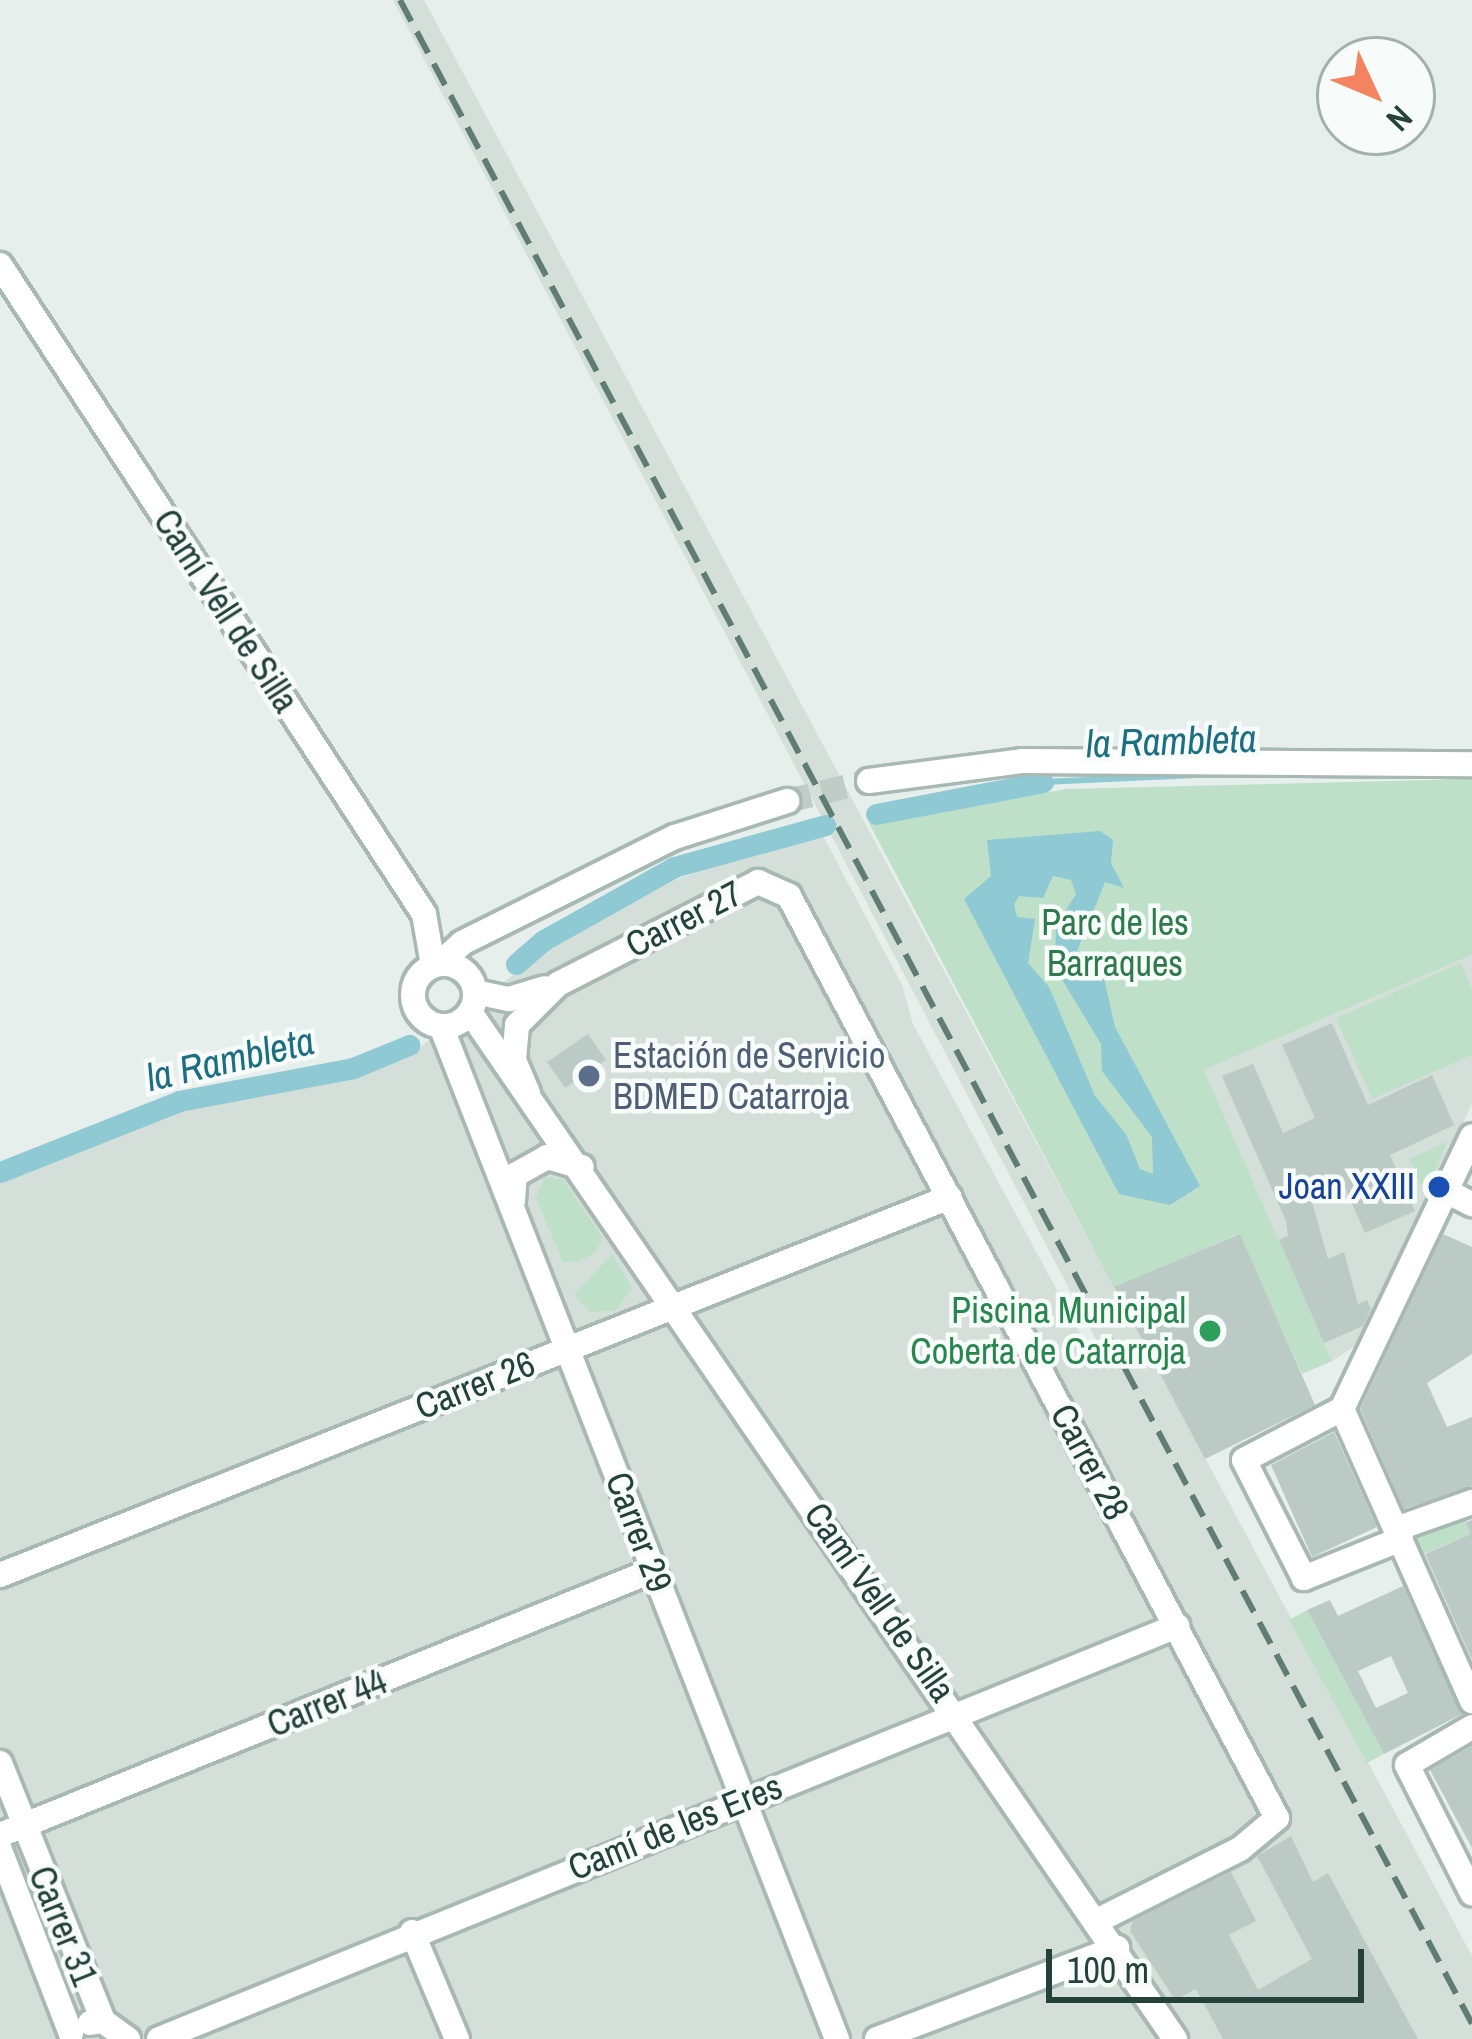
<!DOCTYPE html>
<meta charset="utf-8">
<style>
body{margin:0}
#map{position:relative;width:1472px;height:2039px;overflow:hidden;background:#e6efeb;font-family:"Archivo Narrow",sans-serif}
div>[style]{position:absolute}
.built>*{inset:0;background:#d4dfda}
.green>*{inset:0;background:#bfe0c8}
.water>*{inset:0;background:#8ec9d4}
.stream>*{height:6px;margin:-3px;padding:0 3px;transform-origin:3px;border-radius:3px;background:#8ec9d4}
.canal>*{height:21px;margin:-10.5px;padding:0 10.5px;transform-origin:10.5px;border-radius:10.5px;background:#8ec9d4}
.building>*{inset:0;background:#bbcac4}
.street-tunnel>*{height:24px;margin-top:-12px;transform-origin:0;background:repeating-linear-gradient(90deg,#bfccc8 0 24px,transparent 0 36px)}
.roads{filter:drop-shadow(3px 0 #a8b8b2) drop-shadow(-3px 0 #a8b8b2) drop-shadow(0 3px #a8b8b2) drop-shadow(0 -3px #a8b8b2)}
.street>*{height:24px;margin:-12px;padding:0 12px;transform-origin:12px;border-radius:12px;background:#fff}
.street>.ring{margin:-12px;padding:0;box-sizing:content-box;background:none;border:24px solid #fff;border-radius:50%}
.rail>*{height:6px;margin-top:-3px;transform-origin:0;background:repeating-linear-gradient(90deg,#5f7d75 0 24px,transparent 0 36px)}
.dots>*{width:33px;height:33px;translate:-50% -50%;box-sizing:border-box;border:6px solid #f7fbf9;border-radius:50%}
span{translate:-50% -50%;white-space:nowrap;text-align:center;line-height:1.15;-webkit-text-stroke:9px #f7fbf9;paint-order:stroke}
.street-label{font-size:36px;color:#24423a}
.park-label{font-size:36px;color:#2d7a4b}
.service-label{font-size:36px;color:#4e5e75}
.left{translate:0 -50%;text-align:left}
.transit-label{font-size:36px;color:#164399}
.right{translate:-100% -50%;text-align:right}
.leisure-label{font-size:36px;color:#27864d}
.water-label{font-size:39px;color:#1c6f80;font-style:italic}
.north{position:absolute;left:1316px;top:36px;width:120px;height:120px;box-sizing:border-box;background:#f7fbf9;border:3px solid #a3b1ad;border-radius:50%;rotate:134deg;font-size:33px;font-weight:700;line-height:48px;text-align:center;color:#24423a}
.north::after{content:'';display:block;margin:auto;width:42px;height:54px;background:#f4845f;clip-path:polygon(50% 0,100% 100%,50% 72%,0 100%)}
.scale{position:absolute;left:1046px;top:1949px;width:318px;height:54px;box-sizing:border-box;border:6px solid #24423a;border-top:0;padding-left:15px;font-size:36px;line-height:42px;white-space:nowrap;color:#24423a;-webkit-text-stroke:9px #f7fbf9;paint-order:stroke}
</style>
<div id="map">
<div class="built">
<i style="clip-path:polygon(393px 0,424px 0,1472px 1956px,1472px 2039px,0 2039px,0 1182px,142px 1121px,403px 1060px,548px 948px,659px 885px,821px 832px,902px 985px,913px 1024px,1099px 1368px,1108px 1363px)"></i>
<i style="clip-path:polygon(1472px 955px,1472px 1104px,1358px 1344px,1332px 1361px,1204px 1070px)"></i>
</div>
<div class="green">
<i style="clip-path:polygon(1472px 779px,1472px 955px,1204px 1070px,1332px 1361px,1302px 1374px,1239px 1234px,1114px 1288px,869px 823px,1066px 789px)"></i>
<i style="clip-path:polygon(1461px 963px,1472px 989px,1472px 1055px,1372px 1099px,1336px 1018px)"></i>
<i style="clip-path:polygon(1448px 1141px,1425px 1194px,1409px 1159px)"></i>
<i style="clip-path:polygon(545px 1177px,563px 1179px,602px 1237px,597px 1251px,578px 1262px,563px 1262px,536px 1198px)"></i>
<i style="clip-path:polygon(612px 1254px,632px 1288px,616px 1310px,591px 1312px,574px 1295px)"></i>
<i style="clip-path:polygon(1464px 1517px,1471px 1534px,1419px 1556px,1411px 1536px)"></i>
<i style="clip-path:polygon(1307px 1610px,1384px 1754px,1367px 1763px,1289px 1620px)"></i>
</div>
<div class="water">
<i style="clip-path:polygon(evenodd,1100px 831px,1113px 840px,1111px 863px,1124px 888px,1105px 882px,1073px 961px,1104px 978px,1115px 1027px,1200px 1186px,1170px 1205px,1119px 1194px,964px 899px,991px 876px,987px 840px,1100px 831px,1053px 876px,1071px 880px,1076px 894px,1056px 926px,1055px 968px,1101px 1044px,1102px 1071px,1152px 1137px,1153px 1174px,1140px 1169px,1126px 1134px,1095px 1096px,1049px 987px,1028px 963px,1035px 919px,1017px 917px,1014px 904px,1019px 896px,1043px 898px,1053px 876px)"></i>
</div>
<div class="stream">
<i style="left:1043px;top:782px;width:174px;rotate:-2.6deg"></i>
</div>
<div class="canal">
<i style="left:876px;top:814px;width:170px;rotate:-10.8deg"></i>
<i style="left:516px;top:964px;width:37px;rotate:-41deg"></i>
<i style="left:544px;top:940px;width:149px;rotate:-29.3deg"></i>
<i style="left:674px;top:867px;width:157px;rotate:-15.5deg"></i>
<i style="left:0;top:1172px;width:193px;rotate:-21.6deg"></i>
<i style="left:179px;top:1101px;width:177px;rotate:-10.7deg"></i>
<i style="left:353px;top:1068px;width:61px;rotate:-22.3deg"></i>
</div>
<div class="building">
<i style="clip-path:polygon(1332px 1023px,1368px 1105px,1432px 1075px,1454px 1125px,1390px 1155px,1415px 1211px,1365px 1233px,1339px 1174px,1308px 1188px,1328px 1259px,1344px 1252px,1358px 1304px,1367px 1300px,1371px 1309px,1363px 1326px,1324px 1343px,1279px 1240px,1288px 1236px,1286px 1221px,1222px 1076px,1253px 1064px,1283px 1133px,1315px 1118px,1282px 1045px)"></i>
<i style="clip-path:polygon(588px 1034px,606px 1060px,565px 1088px,547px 1062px)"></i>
<i style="clip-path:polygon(1240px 1234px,1315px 1405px,1205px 1459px,1114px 1287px)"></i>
<i style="clip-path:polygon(1443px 1234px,1472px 1247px,1472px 1354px,1427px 1383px,1447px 1427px,1472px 1417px,1472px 1486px,1404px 1509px,1360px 1409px)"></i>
<i style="clip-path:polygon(1334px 1432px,1377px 1527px,1312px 1557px,1271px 1465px)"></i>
<i style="clip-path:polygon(1472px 1520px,1472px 1660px,1425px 1554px,1471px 1534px,1466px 1522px)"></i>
<i style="clip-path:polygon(evenodd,1403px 1586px,1462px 1714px,1384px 1754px,1307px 1610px,1330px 1600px,1338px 1616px,1403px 1586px,1391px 1656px,1408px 1693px,1376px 1708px,1358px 1671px,1391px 1656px)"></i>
<i style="clip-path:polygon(1472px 1746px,1472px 1848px,1430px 1770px)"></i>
<i style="clip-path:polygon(1291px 1836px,1313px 1882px,1328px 1873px,1418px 2039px,1223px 2039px,1196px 1989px,1175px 2000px,1130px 1931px,1133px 1921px,1231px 1872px,1256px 1921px,1229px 1935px,1258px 1990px,1312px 1959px,1257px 1856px)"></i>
</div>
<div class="street-tunnel">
<i style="left:787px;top:801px;width:84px;rotate:-13.7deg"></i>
</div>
<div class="roads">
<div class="street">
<i style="left:0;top:265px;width:775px;rotate:56.84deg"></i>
<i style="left:424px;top:914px;width:52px;rotate:80deg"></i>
<i style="left:869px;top:781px;width:154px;rotate:-7.4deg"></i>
<i style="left:1022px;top:761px;width:450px;rotate:0.4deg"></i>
<i style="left:439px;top:964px;width:31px;rotate:-42deg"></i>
<i style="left:462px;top:943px;width:238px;rotate:-26.5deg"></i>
<i style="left:675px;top:837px;width:118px;rotate:-17.8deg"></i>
<i class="ring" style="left:413px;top:964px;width:38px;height:38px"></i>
<i style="left:475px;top:992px;width:35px;rotate:12deg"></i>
<i style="left:509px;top:999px;width:37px;rotate:-17deg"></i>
<i style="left:470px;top:1012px;width:1246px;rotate:55.53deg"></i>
<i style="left:441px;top:1026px;width:1088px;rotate:68.65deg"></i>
<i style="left:528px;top:1093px;width:36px;rotate:-113deg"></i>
<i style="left:514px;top:1060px;width:35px;rotate:-85deg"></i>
<i style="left:517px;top:1025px;width:58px;rotate:-45deg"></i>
<i style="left:558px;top:984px;width:225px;rotate:-27deg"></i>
<i style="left:758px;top:882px;width:34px;rotate:24deg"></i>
<i style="left:789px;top:896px;width:1043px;rotate:62.11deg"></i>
<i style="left:1277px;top:1818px;width:48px;rotate:140deg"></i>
<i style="left:1240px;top:1849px;width:158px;rotate:153.3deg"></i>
<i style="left:1446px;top:1191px;width:29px;rotate:27deg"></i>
<i style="left:513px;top:1201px;width:26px;rotate:-86deg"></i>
<i style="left:515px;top:1175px;width:37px;rotate:-29deg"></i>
<i style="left:547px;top:1157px;width:36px;rotate:16deg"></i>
<i style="left:1342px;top:1409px;width:320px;rotate:66deg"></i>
<i style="left:1396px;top:1529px;width:81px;rotate:-19.6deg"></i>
<i style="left:1401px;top:1539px;width:105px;rotate:158.1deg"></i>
<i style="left:1304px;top:1578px;width:132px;rotate:-117deg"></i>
<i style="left:1244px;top:1460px;width:110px;rotate:-27.5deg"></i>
<i style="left:1342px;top:1409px;width:302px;rotate:-64.5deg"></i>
<i style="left:0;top:1575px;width:1022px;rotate:-21.7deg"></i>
<i style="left:1472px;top:1727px;width:75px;rotate:149.7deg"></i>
<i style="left:1407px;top:1765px;width:144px;rotate:63.1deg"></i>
<i style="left:0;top:1763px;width:278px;rotate:68.2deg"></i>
<i style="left:0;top:1835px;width:706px;rotate:-22.06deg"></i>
<i style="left:0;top:1850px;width:197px;rotate:68.9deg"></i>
<i style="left:412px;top:1932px;width:116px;rotate:67.2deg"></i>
<i style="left:90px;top:2023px;width:13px;rotate:-9deg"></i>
<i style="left:103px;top:2021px;width:31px;rotate:36deg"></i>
<i style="left:159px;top:2039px;width:1099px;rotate:-22.08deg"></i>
<i style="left:877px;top:2039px;width:257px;rotate:-20.8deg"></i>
</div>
</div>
<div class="rail">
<i style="left:400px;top:0;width:2290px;rotate:62.09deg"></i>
</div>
<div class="dots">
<i style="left:589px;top:1076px;background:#5c6f8a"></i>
<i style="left:1439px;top:1187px;background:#1a4fb4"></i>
<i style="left:1210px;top:1331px;background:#2e9e5b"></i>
</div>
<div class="street-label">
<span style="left:226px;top:611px;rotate:57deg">Camí Vell de Silla</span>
<span style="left:684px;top:919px;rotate:-27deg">Carrer 27</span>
<span style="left:475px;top:1385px;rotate:-22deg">Carrer 26</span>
<span style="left:1090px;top:1462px;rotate:62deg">Carrer 28</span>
<span style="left:639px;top:1532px;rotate:69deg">Carrer 29</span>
<span style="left:880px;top:1602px;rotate:55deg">Camí Vell de Silla</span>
<span style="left:327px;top:1703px;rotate:-22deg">Carrer 44</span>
<span style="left:675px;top:1827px;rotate:-22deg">Camí de les Eres</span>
<span style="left:63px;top:1926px;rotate:68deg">Carrer 31</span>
</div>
<div class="park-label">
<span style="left:1115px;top:943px">Parc de les<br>Barraques</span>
</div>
<div class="service-label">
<span class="left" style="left:613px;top:1076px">Estación de Servicio<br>BDMED Catarroja</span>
</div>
<div class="transit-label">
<span class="right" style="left:1415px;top:1187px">Joan XXIII</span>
</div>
<div class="leisure-label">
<span class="right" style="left:1186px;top:1331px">Piscina Municipal<br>Coberta de Catarroja</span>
</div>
<div class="water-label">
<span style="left:1171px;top:741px;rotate:-2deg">la Rambleta</span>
<span style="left:230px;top:1059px;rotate:-13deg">la Rambleta</span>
</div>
<div class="north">N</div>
<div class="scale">100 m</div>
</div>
